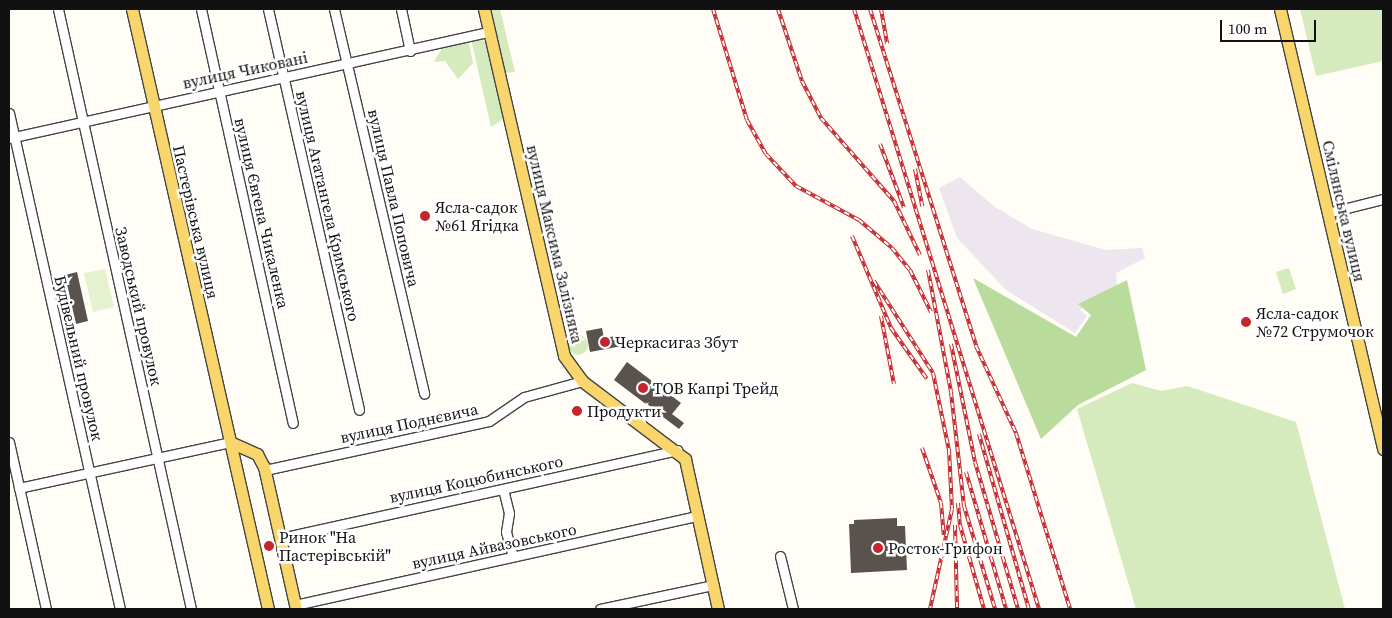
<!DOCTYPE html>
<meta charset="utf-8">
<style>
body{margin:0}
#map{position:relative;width:1392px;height:618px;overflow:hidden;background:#fffdf5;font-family:"Source Serif 4",serif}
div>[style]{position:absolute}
.industrial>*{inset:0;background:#eee6ef}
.green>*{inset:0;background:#d5ebbd}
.round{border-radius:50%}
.forest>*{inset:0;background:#b9dc9c}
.pitch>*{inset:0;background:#e6f2cf}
.building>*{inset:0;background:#5a524d}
.roads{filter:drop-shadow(1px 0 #444) drop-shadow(-1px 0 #444) drop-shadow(0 1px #444) drop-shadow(0 -1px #444)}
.minor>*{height:9px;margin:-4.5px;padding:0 4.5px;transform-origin:4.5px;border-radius:4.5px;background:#fff}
.major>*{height:11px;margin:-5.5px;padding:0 5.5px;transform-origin:5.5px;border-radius:5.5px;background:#f9d66b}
.rail>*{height:4px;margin-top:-2px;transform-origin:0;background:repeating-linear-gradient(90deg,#fff 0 5.5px,#c4262e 0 11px);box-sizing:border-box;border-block:1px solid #c4262e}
.dots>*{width:14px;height:14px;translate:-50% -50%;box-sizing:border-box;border:2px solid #fff;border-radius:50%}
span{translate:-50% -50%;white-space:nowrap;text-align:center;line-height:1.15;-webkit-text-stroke:5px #fff;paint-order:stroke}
.street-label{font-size:16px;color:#111}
.poi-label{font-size:16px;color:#111}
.left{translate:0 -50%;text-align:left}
.frame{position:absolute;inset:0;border:10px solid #111;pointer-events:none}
.scale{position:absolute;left:1220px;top:20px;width:96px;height:22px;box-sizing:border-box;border:2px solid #111;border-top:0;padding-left:6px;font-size:15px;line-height:18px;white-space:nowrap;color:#111;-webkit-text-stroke:4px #fff;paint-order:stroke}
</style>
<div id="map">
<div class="industrial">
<i style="clip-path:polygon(960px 177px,995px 207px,1032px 229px,1106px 250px,1142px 248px,1145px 258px,1116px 273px,1117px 286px,1080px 310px,1087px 316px,1075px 333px,1006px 290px,957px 238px,939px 188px)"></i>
</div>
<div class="green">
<i style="clip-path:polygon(490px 9px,500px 9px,515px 72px,504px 73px)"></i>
<i style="clip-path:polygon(1300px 9px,1383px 9px,1383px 61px,1316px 76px)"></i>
<i style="clip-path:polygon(479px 38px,485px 42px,504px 119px,491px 127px,471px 39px)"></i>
<i style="clip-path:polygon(468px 40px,473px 63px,458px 79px,445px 61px,434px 62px,442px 48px)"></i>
<i style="clip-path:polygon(528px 173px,539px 205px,546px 205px,558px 254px,550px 256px,546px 226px,540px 225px,532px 203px)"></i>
<i style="clip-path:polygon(1289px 268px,1296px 289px,1283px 294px,1276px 272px)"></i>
<i class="round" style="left:568px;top:335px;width:20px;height:20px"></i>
<i style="clip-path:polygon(1132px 383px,1161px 391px,1187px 386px,1296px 422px,1345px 609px,1136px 609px,1077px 409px)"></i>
</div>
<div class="forest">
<i style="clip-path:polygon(973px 278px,1076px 337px,1091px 315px,1078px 304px,1127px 280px,1146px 370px,1078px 405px,1041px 439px)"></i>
</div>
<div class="pitch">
<i style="clip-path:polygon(105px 269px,114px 307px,93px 312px,84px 273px)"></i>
</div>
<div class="building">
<i style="clip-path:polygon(77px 272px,88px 321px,76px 324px,65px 275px)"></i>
<i style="clip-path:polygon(602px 328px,604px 338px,621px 335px,622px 346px,590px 352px,586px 331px)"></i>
<i style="clip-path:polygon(627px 362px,681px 403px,672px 414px,684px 423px,679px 429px,614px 380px)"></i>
<i style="clip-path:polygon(897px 518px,897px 526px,905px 526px,907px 570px,851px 573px,849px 524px,854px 524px,854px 520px)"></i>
</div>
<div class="roads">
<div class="minor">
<i style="left:58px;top:9px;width:615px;rotate:77.5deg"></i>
<i style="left:201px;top:9px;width:424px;rotate:77.5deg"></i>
<i style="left:268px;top:9px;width:411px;rotate:77.2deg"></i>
<i style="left:334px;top:9px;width:395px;rotate:76.8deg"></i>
<i style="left:401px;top:9px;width:43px;rotate:77.9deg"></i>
<i style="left:9px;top:113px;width:508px;rotate:77.39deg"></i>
<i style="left:10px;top:138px;width:490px;rotate:-12.5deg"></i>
<i style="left:1327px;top:213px;width:58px;rotate:-14deg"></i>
<i style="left:9px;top:442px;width:171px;rotate:77.5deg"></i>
<i style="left:265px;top:470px;width:229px;rotate:-12.3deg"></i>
<i style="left:489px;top:421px;width:42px;rotate:-34.4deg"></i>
<i style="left:524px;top:397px;width:60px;rotate:-15.4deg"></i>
<i style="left:19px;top:488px;width:216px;rotate:-12.3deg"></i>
<i style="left:503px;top:489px;width:25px;rotate:76deg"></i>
<i style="left:509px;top:513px;width:19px;rotate:99deg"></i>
<i style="left:506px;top:532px;width:25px;rotate:74deg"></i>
<i style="left:281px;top:538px;width:406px;rotate:-12.5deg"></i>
<i style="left:780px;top:556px;width:55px;rotate:76.2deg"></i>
<i style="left:295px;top:605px;width:413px;rotate:-12.5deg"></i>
<i style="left:600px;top:609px;width:116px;rotate:-12deg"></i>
</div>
<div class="major">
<i style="left:132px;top:9px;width:615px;rotate:77.23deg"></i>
<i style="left:484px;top:9px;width:356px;rotate:77deg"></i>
<i style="left:564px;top:356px;width:31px;rotate:54deg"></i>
<i style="left:582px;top:381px;width:129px;rotate:37.1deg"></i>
<i style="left:685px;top:459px;width:154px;rotate:77.6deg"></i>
<i style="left:1280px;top:9px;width:452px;rotate:76.8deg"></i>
<i style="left:230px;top:442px;width:30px;rotate:24deg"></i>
<i style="left:257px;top:454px;width:15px;rotate:62deg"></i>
<i style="left:264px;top:467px;width:146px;rotate:77.3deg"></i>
</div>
</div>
<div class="rail">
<i style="left:713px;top:9px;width:116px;rotate:73deg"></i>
<i style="left:747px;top:120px;width:39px;rotate:61deg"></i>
<i style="left:766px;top:154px;width:44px;rotate:46.8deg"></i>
<i style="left:796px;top:186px;width:72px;rotate:28.4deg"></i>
<i style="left:859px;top:220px;width:43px;rotate:40.3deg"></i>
<i style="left:892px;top:248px;width:28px;rotate:51deg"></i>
<i style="left:910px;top:270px;width:47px;rotate:63.4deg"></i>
<i style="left:778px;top:9px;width:76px;rotate:71.6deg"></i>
<i style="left:802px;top:81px;width:42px;rotate:62.8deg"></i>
<i style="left:821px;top:118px;width:111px;rotate:48.7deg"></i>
<i style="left:894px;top:201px;width:60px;rotate:64.3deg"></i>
<i style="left:854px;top:9px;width:628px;rotate:72.86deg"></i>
<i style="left:870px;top:9px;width:353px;rotate:72.5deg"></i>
<i style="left:976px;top:346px;width:96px;rotate:65.3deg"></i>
<i style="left:1016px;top:433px;width:184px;rotate:72.9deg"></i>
<i style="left:881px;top:9px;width:35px;rotate:80deg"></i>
<i style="left:880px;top:144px;width:68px;rotate:69.4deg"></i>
<i style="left:915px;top:169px;width:38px;rotate:79deg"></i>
<i style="left:852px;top:236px;width:100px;rotate:67deg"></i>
<i style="left:891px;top:328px;width:62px;rotate:54.8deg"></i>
<i style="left:928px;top:270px;width:124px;rotate:79.3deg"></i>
<i style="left:951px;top:392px;width:115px;rotate:83.5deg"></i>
<i style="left:964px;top:506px;width:108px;rotate:73.2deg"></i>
<i style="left:874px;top:281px;width:109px;rotate:57.3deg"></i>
<i style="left:933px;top:373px;width:79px;rotate:78.3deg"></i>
<i style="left:949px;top:450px;width:59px;rotate:87.1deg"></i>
<i style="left:952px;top:509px;width:102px;rotate:102.4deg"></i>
<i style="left:881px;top:316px;width:69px;rotate:79.2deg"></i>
<i style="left:951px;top:344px;width:120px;rotate:78.5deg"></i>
<i style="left:975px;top:462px;width:153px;rotate:73.7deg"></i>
<i style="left:979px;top:434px;width:182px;rotate:74.1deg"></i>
<i style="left:922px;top:448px;width:58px;rotate:70.9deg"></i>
<i style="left:941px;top:503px;width:32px;rotate:85deg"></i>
<i style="left:966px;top:472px;width:143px;rotate:73.7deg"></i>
<i style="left:958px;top:503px;width:22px;rotate:85deg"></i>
<i style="left:960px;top:525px;width:87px;rotate:74.1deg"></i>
<i style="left:955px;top:525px;width:84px;rotate:88.6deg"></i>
</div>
<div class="dots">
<i style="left:425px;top:216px;background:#c4262e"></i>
<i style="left:1246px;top:322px;background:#c4262e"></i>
<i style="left:605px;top:342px;background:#c4262e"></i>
<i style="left:643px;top:388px;background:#c4262e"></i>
<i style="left:577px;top:411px;background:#c4262e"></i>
<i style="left:269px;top:546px;background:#c4262e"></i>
<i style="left:878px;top:548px;background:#c4262e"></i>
</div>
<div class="street-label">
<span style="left:245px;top:70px;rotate:-12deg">вулиця Чиковані</span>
<span style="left:394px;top:198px;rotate:77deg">вулиця Павла Поповича</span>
<span style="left:328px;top:206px;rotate:77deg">вулиця Агатангела Кримського</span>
<span style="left:1344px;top:211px;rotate:77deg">Смілянська вулиця</span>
<span style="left:262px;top:213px;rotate:77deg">вулиця Євгена Чикаленка</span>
<span style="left:196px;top:222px;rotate:77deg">Пастерівська вулиця</span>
<span style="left:555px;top:244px;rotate:77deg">вулиця Максима Залізняка</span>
<span style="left:139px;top:306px;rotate:77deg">Заводський провулок</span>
<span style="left:79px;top:358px;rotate:77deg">Будівельний провулок</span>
<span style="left:409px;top:423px;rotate:-12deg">вулиця Поднєвича</span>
<span style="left:476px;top:479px;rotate:-12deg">вулиця Коцюбинського</span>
<span style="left:494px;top:546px;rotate:-12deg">вулиця Айвазовського</span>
</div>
<div class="poi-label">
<span class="left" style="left:435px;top:216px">Ясла-садок<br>№61 Ягідка</span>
<span class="left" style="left:1256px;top:322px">Ясла-садок<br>№72 Струмочок</span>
<span class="left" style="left:615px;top:342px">Черкасигаз Збут</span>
<span class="left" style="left:653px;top:388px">ТОВ Капрі Трейд</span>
<span class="left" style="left:587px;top:411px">Продукти</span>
<span class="left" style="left:279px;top:546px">Ринок "На<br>Пастерівській"</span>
<span class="left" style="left:888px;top:548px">Росток-Грифон</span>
</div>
<div class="frame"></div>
<div class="scale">100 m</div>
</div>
